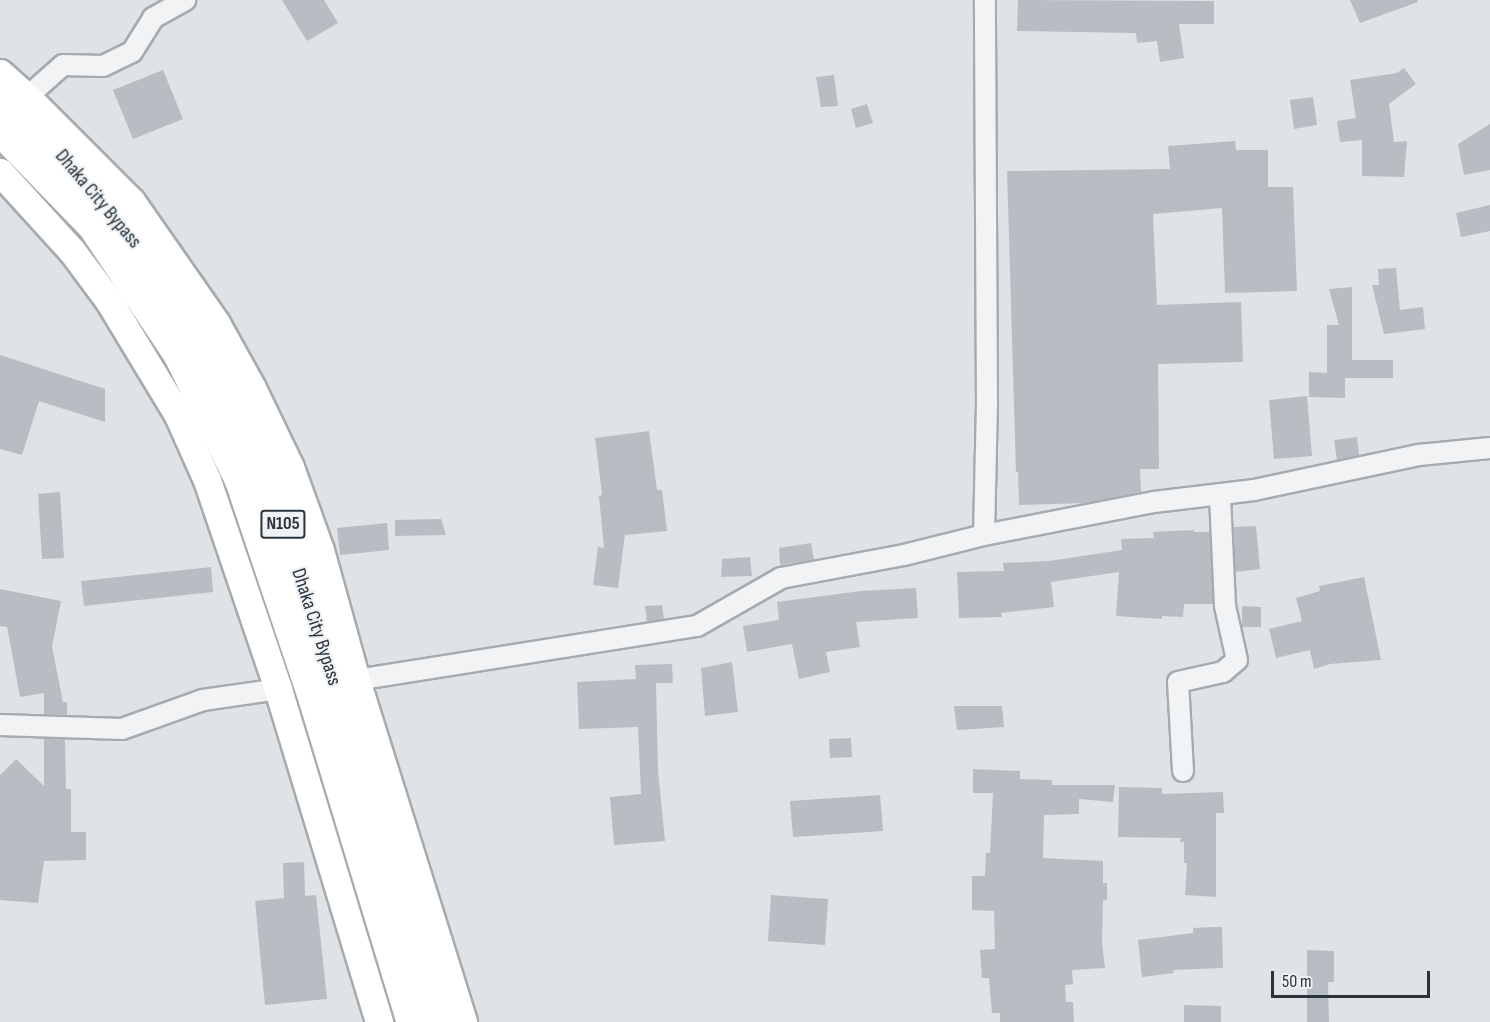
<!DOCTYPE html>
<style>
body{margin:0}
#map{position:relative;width:1490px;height:1022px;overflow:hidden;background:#dfe3e6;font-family:"Sofia Sans Condensed",sans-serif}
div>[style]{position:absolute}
.building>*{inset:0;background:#b7bdc2}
.roads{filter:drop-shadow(2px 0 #a5abaf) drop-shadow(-2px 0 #a5abaf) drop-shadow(0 2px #a5abaf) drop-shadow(0 -2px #a5abaf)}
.minor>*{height:20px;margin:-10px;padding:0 10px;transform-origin:10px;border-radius:10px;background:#f1f3f5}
.secondary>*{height:27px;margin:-13.5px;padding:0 13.5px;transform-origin:13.5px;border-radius:13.5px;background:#fff}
.trunk>*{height:32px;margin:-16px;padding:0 16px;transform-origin:16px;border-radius:16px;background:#fff}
span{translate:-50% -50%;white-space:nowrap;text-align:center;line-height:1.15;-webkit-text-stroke:4.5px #eef2f4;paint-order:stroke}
.shield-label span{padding:2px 4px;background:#eef2f4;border:2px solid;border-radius:4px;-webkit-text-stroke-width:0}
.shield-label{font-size:18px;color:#2a333b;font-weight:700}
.street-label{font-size:20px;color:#2a333b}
.scale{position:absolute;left:1271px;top:971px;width:159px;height:27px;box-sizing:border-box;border:3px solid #2a333b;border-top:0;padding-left:8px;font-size:18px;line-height:21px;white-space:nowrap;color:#2a333b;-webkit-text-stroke:4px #eef2f4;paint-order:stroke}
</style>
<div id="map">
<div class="building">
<i style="clip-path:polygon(282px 0,324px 0,338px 23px,307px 41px)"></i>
<i style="clip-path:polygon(1018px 0,1214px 1px,1214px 24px,1179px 24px,1184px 58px,1160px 62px,1157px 41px,1137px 43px,1136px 33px,1017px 31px)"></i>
<i style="clip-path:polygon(1350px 0,1417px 0,1418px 2px,1360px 23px)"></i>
<i style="clip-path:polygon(1404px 68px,1416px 84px,1389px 104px,1394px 142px,1407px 141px,1404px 177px,1362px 176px,1362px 140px,1340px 142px,1337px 121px,1356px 118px,1350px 80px,1397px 73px)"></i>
<i style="clip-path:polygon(163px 70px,183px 119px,133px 139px,113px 90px)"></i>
<i style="clip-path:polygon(834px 75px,838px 106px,821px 107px,816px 77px)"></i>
<i style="clip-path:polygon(1313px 97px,1317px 125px,1294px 129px,1290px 100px)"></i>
<i style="clip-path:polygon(867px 104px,873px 123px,856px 128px,851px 109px)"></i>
<i style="clip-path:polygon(1490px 124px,1490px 170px,1464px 175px,1458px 144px)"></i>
<i style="clip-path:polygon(1235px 141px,1236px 150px,1268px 150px,1268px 187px,1293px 187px,1297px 291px,1225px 293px,1222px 208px,1153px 214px,1157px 305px,1241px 302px,1243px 362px,1158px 364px,1159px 469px,1140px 469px,1141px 492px,1087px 503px,1019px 505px,1018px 472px,1016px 472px,1007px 171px,1170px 169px,1168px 146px)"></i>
<i style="clip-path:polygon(1490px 205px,1490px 231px,1461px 237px,1456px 213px)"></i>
<i style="clip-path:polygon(1396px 268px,1400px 310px,1423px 307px,1425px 329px,1384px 334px,1372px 285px,1379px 285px,1378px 269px)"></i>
<i style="clip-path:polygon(1352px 287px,1352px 360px,1393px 360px,1393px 378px,1345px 378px,1345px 398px,1309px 397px,1309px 372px,1327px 373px,1327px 325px,1339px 325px,1329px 289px)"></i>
<i style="clip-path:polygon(0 355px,105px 389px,105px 422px,39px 401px,22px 455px,0 449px)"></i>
<i style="clip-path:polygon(1307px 396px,1312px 456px,1274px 459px,1269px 400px)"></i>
<i style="clip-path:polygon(649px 431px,657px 490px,662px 490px,667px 531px,625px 535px,618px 588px,593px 585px,598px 547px,604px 548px,599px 496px,602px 495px,595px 438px)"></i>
<i style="clip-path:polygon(1357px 437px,1359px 455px,1337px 460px,1334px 440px)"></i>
<i style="clip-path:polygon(60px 492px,64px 558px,42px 559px,38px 494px)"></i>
<i style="clip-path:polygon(441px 519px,446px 535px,395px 536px,395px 520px)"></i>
<i style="clip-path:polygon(387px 523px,389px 550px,340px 555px,337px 528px)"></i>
<i style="clip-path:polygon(1256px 526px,1260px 569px,1235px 572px,1234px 527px)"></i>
<i style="clip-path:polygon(1194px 530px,1194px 532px,1210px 532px,1213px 604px,1184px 604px,1183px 617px,1162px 616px,1162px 619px,1116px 616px,1119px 572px,1051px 582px,1054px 607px,1001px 613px,1002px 617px,959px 618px,957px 572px,1004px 571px,1003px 563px,1049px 561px,1122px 550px,1121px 539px,1154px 538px,1153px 532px)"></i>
<i style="clip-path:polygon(811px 543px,814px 560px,780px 565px,779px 548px)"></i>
<i style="clip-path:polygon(750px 557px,752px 576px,721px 577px,722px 559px)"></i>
<i style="clip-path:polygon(211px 567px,213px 592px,84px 606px,81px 581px)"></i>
<i style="clip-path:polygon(1364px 577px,1381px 660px,1330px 664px,1314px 669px,1310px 650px,1276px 658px,1269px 629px,1302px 621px,1296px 598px,1320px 591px,1319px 586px)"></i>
<i style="clip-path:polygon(916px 588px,918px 618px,856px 622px,860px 647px,826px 652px,830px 672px,799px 679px,792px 644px,747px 652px,743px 626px,779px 620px,777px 602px,861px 591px)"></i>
<i style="clip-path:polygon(0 589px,61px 601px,52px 647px,63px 702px,67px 702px,67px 715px,44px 714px,44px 693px,20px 697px,7px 627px,0 626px)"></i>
<i style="clip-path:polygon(662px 605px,664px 619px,647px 622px,645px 606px)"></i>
<i style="clip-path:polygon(1242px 606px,1261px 607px,1261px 627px,1242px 627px)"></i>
<i style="clip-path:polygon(732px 662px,738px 712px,705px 716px,701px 668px)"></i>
<i style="clip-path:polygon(672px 664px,673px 683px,656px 683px,658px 771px,665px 841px,614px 845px,610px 797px,641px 794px,638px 727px,579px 729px,577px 682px,636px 679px,635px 665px)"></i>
<i style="clip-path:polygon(954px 706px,1002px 706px,1004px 727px,957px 730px)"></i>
<i style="clip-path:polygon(44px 738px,65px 739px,66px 789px,71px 789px,71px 832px,86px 832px,86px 860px,44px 861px,38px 903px,0 900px,0 775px,16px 759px,44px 786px)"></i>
<i style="clip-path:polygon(851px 738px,852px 757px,830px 758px,829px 739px)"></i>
<i style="clip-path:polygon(973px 769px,1020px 771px,1020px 779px,1052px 780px,1052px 785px,1115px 785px,1113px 802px,1079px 799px,1079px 814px,1044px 815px,1043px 858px,1103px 861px,1103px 883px,1107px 883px,1107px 900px,1103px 900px,1102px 942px,1105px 968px,1072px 970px,1073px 984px,1065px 985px,1066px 1002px,1073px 1002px,1074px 1022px,1000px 1022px,1000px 1013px,992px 1013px,989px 978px,982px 978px,980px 950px,995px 949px,994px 911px,972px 910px,972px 876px,985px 876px,986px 853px,990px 853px,993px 793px,973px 793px)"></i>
<i style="clip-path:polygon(1119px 787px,1162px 788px,1162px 794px,1223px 792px,1224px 813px,1216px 813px,1216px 897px,1185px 895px,1187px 863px,1184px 863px,1184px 842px,1180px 842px,1181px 838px,1118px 837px)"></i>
<i style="clip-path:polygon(880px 795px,883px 831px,793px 837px,790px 801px)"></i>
<i style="clip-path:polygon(304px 862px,305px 896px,316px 895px,327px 999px,265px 1005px,255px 901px,284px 898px,283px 863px)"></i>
<i style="clip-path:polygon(771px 895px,828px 899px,825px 945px,768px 941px)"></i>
<i style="clip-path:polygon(1214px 927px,1222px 927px,1223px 968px,1173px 970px,1174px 973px,1142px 977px,1138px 940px,1193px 933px,1193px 928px)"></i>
<i style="clip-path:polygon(1307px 950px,1334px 951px,1334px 982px,1328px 982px,1329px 1022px,1307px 1022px)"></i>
<i style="clip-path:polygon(1184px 1005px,1221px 1006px,1221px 1022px,1184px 1022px)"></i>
</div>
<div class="roads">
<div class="minor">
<i style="left:27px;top:97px;width:48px;rotate:-41.6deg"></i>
<i style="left:63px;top:65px;width:40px;rotate:1.4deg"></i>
<i style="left:103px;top:66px;width:32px;rotate:-26deg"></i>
<i style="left:132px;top:52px;width:40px;rotate:-58deg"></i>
<i style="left:153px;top:18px;width:37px;rotate:-29deg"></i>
<i style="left:984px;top:535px;width:131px;rotate:-88.7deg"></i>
<i style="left:987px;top:404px;width:404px;rotate:-90.3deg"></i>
<i style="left:356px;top:680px;width:345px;rotate:-9deg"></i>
<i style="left:697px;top:626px;width:97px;rotate:-29.7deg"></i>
<i style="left:781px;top:578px;width:125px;rotate:-10.6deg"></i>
<i style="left:904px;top:555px;width:82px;rotate:-14deg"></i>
<i style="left:984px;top:535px;width:173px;rotate:-11deg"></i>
<i style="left:1154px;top:502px;width:101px;rotate:-6.8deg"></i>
<i style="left:1254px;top:490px;width:169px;rotate:-12deg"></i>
<i style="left:1419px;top:455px;width:71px;rotate:-5.6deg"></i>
<i style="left:0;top:725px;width:122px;rotate:1.9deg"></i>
<i style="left:122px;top:729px;width:86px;rotate:-19.7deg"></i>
<i style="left:203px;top:700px;width:76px;rotate:-8.3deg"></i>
<i style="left:1183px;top:771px;width:89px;rotate:-93.2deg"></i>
<i style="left:1178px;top:682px;width:46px;rotate:-12.5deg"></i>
<i style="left:1223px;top:672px;width:18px;rotate:-41deg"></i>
<i style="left:1237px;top:660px;width:55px;rotate:-102.5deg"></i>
<i style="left:1225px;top:606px;width:112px;rotate:-92.6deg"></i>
</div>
<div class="secondary">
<i style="left:0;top:73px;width:36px;rotate:42deg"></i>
<i style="left:27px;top:97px;width:147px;rotate:45deg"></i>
<i style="left:131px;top:201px;width:149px;rotate:55.1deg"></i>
<i style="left:216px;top:323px;width:74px;rotate:61deg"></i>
<i style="left:252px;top:388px;width:88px;rotate:64.3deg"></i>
<i style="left:290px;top:467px;width:88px;rotate:70.1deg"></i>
<i style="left:320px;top:550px;width:135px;rotate:74.5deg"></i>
<i style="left:356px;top:680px;width:358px;rotate:72.6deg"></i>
<i style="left:0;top:172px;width:107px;rotate:47.7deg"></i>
<i style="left:72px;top:251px;width:62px;rotate:53.5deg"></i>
<i style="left:109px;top:301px;width:133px;rotate:58.8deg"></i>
<i style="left:178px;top:415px;width:71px;rotate:66deg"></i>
<i style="left:207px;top:480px;width:221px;rotate:71.2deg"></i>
<i style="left:278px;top:689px;width:348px;rotate:73.1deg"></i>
</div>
<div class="trunk">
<i style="left:0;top:95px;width:72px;rotate:42.8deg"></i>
<i style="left:53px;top:144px;width:94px;rotate:48deg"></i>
<i style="left:116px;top:214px;width:150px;rotate:55.4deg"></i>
<i style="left:201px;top:337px;width:149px;rotate:64.1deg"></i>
<i style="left:266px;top:471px;width:577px;rotate:72.66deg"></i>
<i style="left:0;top:129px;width:135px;rotate:45.9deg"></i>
<i style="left:94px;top:226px;width:155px;rotate:56.3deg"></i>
<i style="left:180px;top:355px;width:139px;rotate:64deg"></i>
<i style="left:241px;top:480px;width:229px;rotate:71.4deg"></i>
<i style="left:314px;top:697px;width:340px;rotate:73.1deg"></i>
</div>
</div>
<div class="shield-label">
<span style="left:283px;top:524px">N105</span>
</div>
<div class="street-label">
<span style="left:98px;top:199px;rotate:50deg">Dhaka City Bypass</span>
<span style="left:316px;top:627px;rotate:72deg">Dhaka City Bypass</span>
</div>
<div class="scale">50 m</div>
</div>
